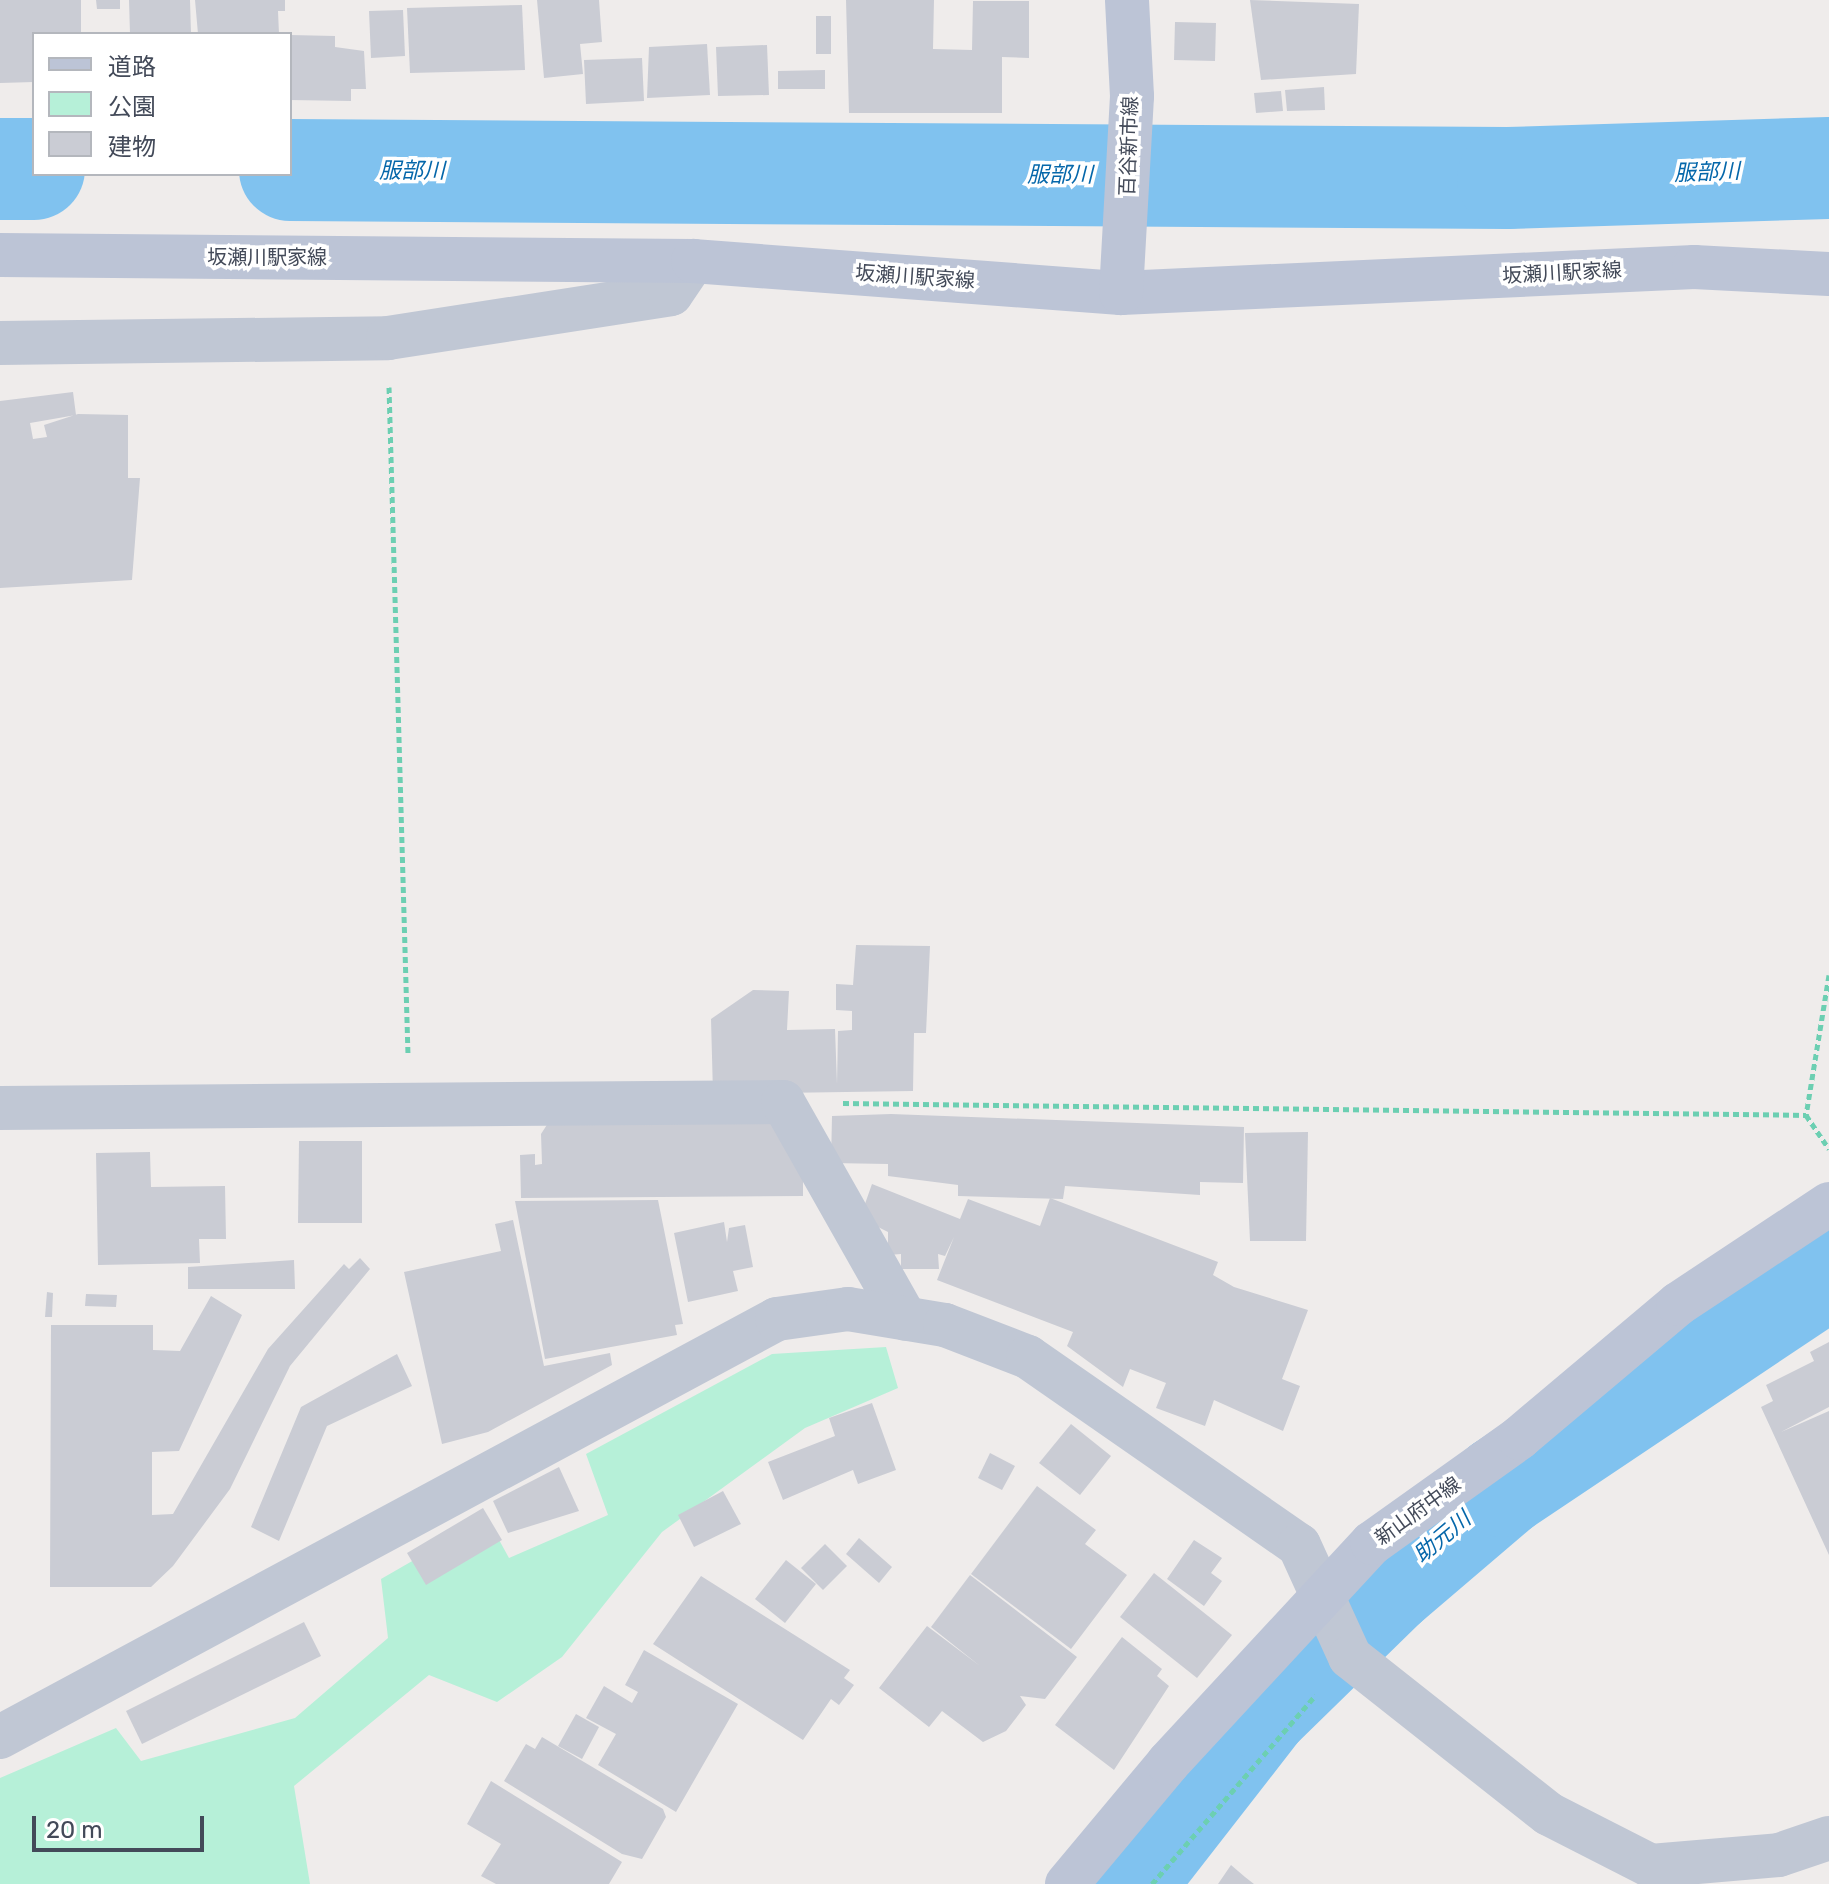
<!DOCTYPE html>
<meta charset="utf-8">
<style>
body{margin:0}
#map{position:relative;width:1829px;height:1884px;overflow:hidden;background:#efeceb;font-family:Rubik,"Noto Sans JP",sans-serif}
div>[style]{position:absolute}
.green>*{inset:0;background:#b6f0d8}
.river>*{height:102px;margin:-51px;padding:0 51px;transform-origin:51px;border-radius:51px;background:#80c2ef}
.building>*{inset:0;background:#caccd4}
.path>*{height:5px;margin-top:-2.5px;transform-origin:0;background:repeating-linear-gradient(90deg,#6ccfb2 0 6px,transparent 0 10px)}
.minor>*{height:44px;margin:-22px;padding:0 22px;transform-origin:22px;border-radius:22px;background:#c0c7d4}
.secondary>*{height:44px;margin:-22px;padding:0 22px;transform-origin:22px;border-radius:22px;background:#bcc4d6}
span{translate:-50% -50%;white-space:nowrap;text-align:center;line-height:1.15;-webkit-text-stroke:7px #fff;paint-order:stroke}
.street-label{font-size:20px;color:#434a59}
.water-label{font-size:22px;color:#0567aa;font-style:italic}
.legend{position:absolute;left:32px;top:32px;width:260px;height:144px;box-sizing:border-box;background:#fff;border:2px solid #b4b7bd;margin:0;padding:10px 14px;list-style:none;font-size:24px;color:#434a59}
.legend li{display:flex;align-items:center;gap:16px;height:40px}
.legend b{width:40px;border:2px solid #b4b7bd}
.scale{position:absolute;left:32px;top:1816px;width:172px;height:36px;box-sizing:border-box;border:4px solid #434a59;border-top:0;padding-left:10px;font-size:24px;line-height:28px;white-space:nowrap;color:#434a59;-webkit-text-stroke:6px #fff;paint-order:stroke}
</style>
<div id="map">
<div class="green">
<i style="clip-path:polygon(886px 1347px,898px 1388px,805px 1428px,662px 1532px,562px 1657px,497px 1702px,429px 1675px,294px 1786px,310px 1884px,0 1884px,0 1778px,116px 1728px,141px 1761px,295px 1718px,388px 1638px,381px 1579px,487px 1518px,509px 1558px,608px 1515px,586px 1454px,772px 1354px)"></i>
</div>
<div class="river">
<i style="left:0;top:169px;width:34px"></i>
<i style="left:290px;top:170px;width:1218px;rotate:0.38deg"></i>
<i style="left:1508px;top:178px;width:321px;rotate:-1.8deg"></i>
<i style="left:1123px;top:1884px;width:223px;rotate:-52.1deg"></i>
<i style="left:1260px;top:1708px;width:176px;rotate:-44.3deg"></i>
<i style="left:1386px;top:1585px;width:153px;rotate:-40.5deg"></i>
<i style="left:1502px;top:1486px;width:394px;rotate:-33.8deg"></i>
</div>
<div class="building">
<i style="clip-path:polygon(0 0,81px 0,81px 34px,34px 34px,34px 82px,0 83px)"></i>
<i style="clip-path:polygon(96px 0,120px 0,120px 9px,97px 9px)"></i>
<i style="clip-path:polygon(129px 0,190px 0,191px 34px,130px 34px)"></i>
<i style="clip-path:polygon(195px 0,285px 0,285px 11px,278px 11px,279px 34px,198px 34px)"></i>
<i style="clip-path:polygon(537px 0,599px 0,602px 42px,580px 44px,583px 74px,544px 78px)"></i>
<i style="clip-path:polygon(846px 0,934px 0,933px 49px,972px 50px,973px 1px,1029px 1px,1029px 58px,1002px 57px,1002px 113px,849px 113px)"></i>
<i style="clip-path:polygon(1250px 0,1359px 4px,1356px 74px,1261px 80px)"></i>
<i style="clip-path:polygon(522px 5px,525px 70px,410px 73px,407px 8px)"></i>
<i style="clip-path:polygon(403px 10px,405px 56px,371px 58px,369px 11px)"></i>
<i style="clip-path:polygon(816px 16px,831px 16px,831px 54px,816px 54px)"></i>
<i style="clip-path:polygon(1175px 22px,1216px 23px,1215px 61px,1174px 60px)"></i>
<i style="clip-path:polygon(290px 35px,335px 36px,335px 47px,364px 51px,366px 89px,351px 89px,351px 101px,290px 100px)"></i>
<i style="clip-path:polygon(707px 44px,710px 95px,647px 98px,649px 47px)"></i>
<i style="clip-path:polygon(767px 45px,769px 95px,718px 96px,716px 47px)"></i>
<i style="clip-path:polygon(642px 58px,644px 101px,586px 104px,584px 60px)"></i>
<i style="clip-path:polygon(825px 70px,825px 89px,778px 89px,778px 71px)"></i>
<i style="clip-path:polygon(1324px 87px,1325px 110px,1287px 111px,1285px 90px)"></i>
<i style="clip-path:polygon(1281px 91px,1283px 111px,1256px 113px,1254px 93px)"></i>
<i style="clip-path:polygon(73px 392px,76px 415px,30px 423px,33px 439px,47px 437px,44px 425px,78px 414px,128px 415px,128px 478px,140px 478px,132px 580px,0 588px,0 401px)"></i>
<i style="clip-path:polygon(856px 945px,930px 946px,926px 1033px,914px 1033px,913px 1091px,713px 1094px,711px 1019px,753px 990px,789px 991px,787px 1030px,835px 1029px,837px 1084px,838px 1031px,852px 1030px,852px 1011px,836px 1010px,836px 984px,853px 985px)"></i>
<i style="clip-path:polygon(891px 1114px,1244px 1127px,1243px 1183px,1200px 1182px,1200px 1195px,1065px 1186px,1063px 1199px,958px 1196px,958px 1185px,888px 1176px,888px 1164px,831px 1163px,832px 1116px)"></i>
<i style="clip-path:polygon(552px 1117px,782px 1117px,803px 1161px,803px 1196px,521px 1198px,520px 1155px,535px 1154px,535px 1165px,542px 1164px,541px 1134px)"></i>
<i style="clip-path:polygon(1308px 1132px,1306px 1241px,1250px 1241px,1245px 1133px)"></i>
<i style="clip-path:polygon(299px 1141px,362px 1141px,362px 1223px,298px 1223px)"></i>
<i style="clip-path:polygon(150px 1152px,151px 1187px,225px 1186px,226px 1239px,199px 1239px,200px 1263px,98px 1265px,96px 1153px)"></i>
<i style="clip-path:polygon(872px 1184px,960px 1219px,968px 1199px,1040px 1226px,1050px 1198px,1218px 1262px,1213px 1275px,1234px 1287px,1308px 1310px,1282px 1379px,1300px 1386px,1283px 1431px,1214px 1400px,1205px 1426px,1156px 1408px,1166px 1383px,1130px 1369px,1123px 1387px,1067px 1346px,1073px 1332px,937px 1280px,954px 1237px,945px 1256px,938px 1254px,939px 1269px,901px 1269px,901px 1254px,888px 1255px,888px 1232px,860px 1218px)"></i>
<i style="clip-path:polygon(658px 1200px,683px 1324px,675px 1325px,677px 1335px,545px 1359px,515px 1201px)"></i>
<i style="clip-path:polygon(513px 1220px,544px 1366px,610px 1353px,612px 1365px,488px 1432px,442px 1444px,404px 1272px,501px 1251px,495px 1224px)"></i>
<i style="clip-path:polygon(724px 1222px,727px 1242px,729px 1228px,745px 1225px,753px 1267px,733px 1271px,738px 1291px,688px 1302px,674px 1233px)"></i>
<i style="clip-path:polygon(360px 1258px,370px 1269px,290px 1366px,230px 1489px,173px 1566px,151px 1587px,50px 1587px,51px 1325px,153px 1325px,153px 1350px,180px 1351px,211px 1296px,242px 1315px,179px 1451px,152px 1452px,152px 1515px,173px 1514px,268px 1349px,344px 1264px,349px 1269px)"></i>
<i style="clip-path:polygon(294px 1260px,295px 1289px,188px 1289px,188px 1267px)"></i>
<i style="clip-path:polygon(47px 1292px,53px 1293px,52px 1317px,45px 1317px)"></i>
<i style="clip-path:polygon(86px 1294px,117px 1295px,116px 1307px,85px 1306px)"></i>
<i style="clip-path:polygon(1829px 1342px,1829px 1407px,1781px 1432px,1829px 1411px,1829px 1555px,1761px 1407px,1773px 1401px,1766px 1385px,1814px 1361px,1810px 1352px)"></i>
<i style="clip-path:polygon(397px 1354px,412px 1386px,327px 1426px,279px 1541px,251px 1527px,301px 1407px)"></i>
<i style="clip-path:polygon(872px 1403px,896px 1470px,858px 1484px,853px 1470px,783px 1500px,768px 1462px,835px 1436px,829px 1418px)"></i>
<i style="clip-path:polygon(1071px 1424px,1111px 1456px,1080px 1495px,1039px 1463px)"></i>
<i style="clip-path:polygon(990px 1453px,1015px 1466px,1002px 1490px,978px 1478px)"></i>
<i style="clip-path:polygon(559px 1467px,579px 1511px,508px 1533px,493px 1501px)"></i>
<i style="clip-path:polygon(1037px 1486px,1096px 1530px,1085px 1544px,1127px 1575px,1071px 1649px,971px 1574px)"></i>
<i style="clip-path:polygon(723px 1491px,741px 1524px,694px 1547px,678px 1515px)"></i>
<i style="clip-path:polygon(483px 1508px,502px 1540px,426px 1585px,407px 1553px)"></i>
<i style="clip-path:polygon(859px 1538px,892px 1567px,879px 1583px,846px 1554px)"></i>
<i style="clip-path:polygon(1194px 1540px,1222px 1558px,1211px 1573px,1222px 1581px,1204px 1606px,1167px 1579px)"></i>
<i style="clip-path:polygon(825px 1544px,847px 1566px,823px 1590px,801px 1568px)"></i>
<i style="clip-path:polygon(786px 1560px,816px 1584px,785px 1623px,755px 1599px)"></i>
<i style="clip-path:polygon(1154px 1573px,1232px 1635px,1197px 1678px,1120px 1617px)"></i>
<i style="clip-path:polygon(970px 1575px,1077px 1657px,1045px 1699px,1020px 1696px,1026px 1705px,1006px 1731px,983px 1742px,942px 1711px,929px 1727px,879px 1688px,927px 1626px,980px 1666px,931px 1627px)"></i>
<i style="clip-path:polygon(701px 1576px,850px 1670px,844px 1678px,854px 1685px,839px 1705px,831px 1699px,803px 1740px,653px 1644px)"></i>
<i style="clip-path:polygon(304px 1622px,321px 1656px,142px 1744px,126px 1711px)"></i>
<i style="clip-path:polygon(1122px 1637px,1162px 1669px,1157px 1676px,1169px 1686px,1114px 1770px,1055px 1725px)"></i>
<i style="clip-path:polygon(644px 1650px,738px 1704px,676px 1812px,598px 1765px,616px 1734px,586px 1718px,604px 1686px,632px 1703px,638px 1692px,625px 1685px)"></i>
<i style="clip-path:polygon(576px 1714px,599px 1727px,582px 1759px,558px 1746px)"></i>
<i style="clip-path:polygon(542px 1737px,663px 1809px,666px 1817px,642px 1859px,622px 1854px,504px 1781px,526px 1744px,535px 1749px)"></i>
<i style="clip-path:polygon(491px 1781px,622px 1862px,609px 1884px,496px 1884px,481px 1876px,501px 1844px,467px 1824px)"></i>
<i style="clip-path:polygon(1231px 1865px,1245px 1877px,1254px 1884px,1218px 1884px)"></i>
</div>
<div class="path">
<i style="left:389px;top:387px;width:666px;rotate:88.37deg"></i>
<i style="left:1829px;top:975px;width:142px;rotate:99.3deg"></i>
<i style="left:1806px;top:1115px;width:41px;rotate:55.9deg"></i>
<i style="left:843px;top:1103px;width:963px;rotate:0.71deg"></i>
<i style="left:1152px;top:1884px;width:250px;rotate:-49.1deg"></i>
</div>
<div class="minor">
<i style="left:0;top:343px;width:388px;rotate:-0.7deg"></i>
<i style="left:388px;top:338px;width:286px;rotate:-8.8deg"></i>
<i style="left:671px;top:294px;width:40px;rotate:-56deg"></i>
<i style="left:0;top:1108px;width:783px;rotate:-0.44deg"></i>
<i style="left:783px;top:1102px;width:249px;rotate:60.5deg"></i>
<i style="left:0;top:1737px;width:882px;rotate:-28.28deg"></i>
<i style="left:777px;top:1319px;width:72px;rotate:-8deg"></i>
<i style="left:848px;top:1309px;width:98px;rotate:9.4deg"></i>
<i style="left:945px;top:1325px;width:89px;rotate:21.1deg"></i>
<i style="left:1028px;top:1357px;width:330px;rotate:34.8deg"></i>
<i style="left:1299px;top:1545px;width:123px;rotate:65.5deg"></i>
<i style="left:1350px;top:1657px;width:253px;rotate:38.3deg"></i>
<i style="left:1549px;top:1814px;width:114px;rotate:27deg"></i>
<i style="left:1651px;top:1866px;width:128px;rotate:-4.9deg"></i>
<i style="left:1779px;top:1855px;width:53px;rotate:-18.8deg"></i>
</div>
<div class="secondary">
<i style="left:0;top:255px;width:693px;rotate:0.5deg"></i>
<i style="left:693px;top:261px;width:429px;rotate:4.3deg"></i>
<i style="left:1121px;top:293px;width:574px;rotate:-2.6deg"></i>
<i style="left:1694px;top:267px;width:135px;rotate:3deg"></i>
<i style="left:1121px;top:293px;width:197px;rotate:-86.8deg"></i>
<i style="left:1132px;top:96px;width:96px;rotate:-93deg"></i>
<i style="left:1067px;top:1884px;width:158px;rotate:-50.1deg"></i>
<i style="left:1168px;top:1763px;width:300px;rotate:-47.2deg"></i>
<i style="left:1372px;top:1543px;width:181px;rotate:-35.5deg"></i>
<i style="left:1519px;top:1438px;width:208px;rotate:-40.1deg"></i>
<i style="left:1678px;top:1304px;width:181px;rotate:-33.5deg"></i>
</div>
<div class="street-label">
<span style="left:1129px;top:146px;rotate:-88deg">百谷新市線</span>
<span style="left:267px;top:257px">坂瀬川駅家線</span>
<span style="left:1562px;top:273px;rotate:-3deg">坂瀬川駅家線</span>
<span style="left:915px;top:277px;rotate:4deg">坂瀬川駅家線</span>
<span style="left:1418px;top:1511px;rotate:-36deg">新山府中線</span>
</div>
<div class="water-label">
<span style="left:412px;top:171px">服部川</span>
<span style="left:1707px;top:172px;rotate:-2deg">服部川</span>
<span style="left:1060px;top:175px">服部川</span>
<span style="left:1442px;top:1537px;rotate:-40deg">助元川</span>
</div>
<ul class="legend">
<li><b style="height:10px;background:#bcc4d6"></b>道路</li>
<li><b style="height:22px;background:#b6f0d8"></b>公園</li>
<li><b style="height:22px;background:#caccd4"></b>建物</li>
</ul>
<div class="scale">20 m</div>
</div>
